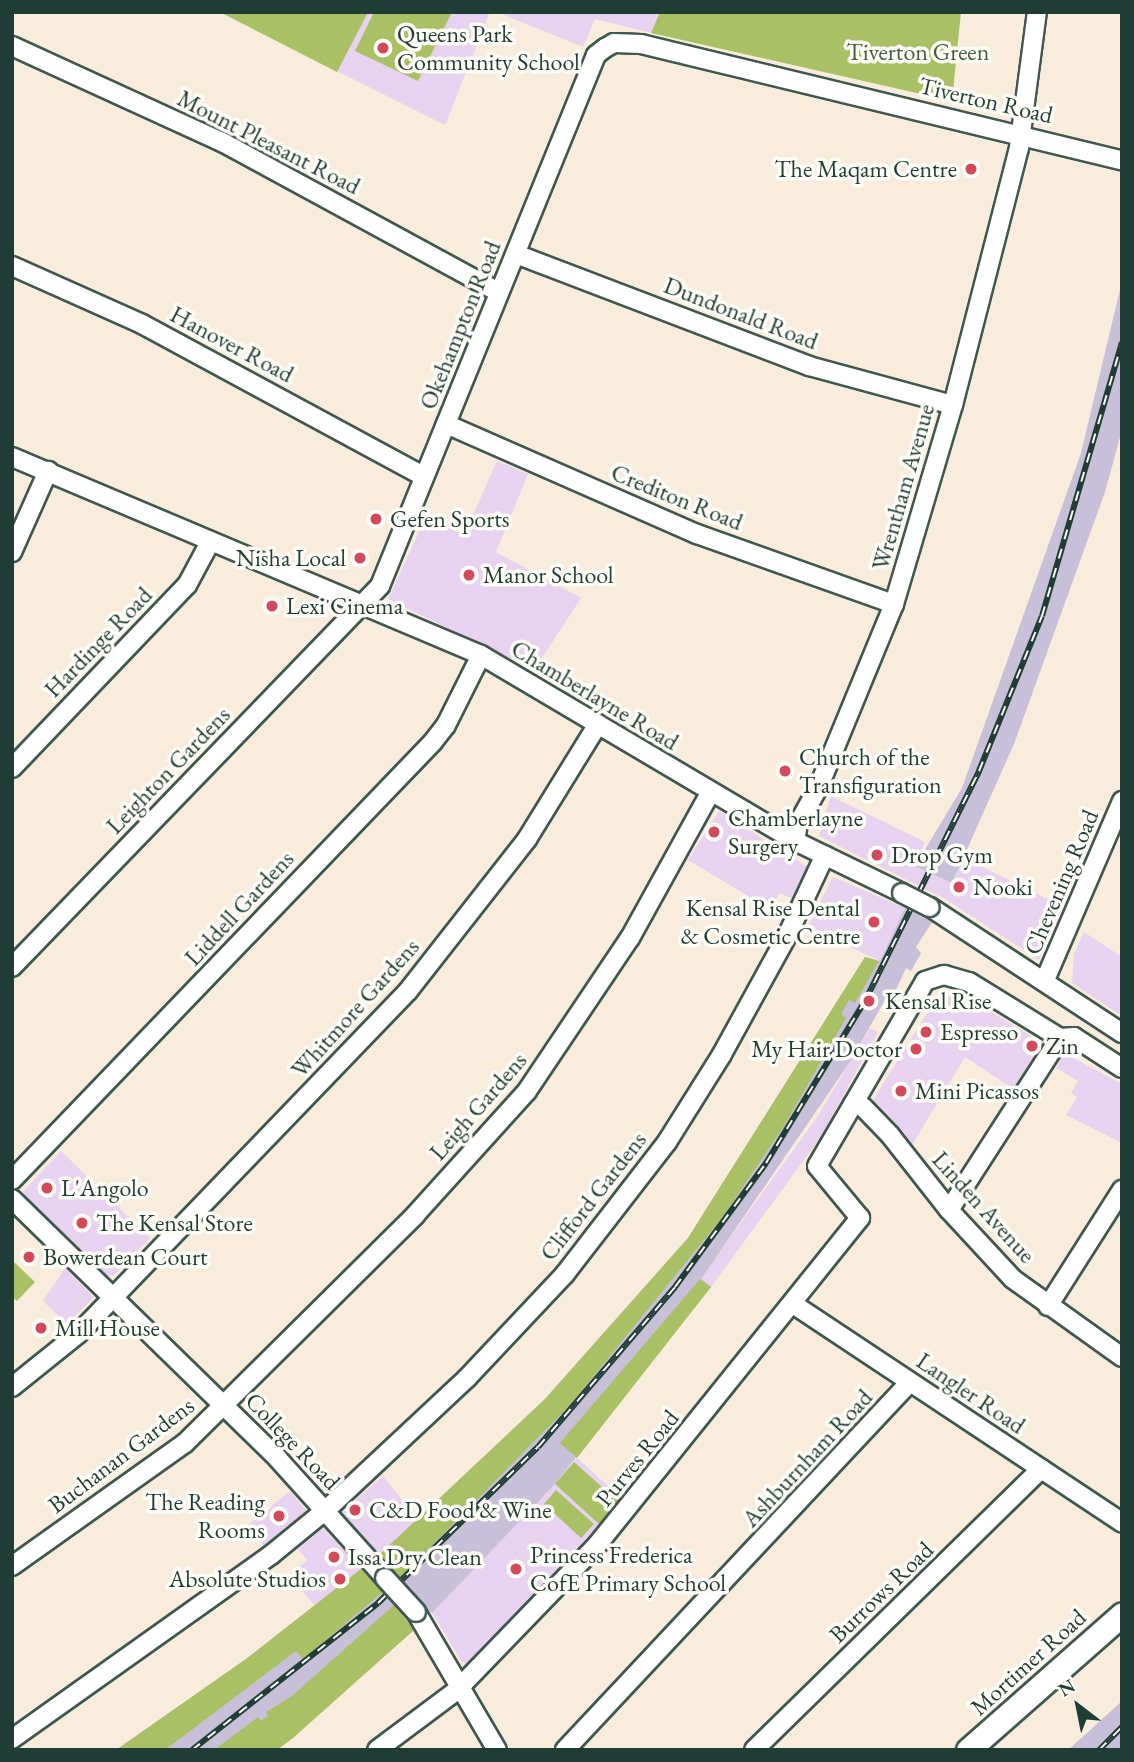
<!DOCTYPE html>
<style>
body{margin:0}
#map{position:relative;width:1134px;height:1762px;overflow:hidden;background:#f8eddd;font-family:"EB Garamond",serif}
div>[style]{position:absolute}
.built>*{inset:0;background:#e7d2ef}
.industrial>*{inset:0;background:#c8bfd8}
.green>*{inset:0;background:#aac065}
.roads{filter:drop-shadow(2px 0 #40574d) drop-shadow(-2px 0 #40574d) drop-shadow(0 2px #40574d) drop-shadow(0 -2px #40574d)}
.minor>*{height:18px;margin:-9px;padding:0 9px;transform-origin:9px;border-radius:9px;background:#fff}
.major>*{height:23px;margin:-11.5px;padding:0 11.5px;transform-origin:11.5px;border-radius:11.5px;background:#fff}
.rail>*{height:6px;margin-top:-3px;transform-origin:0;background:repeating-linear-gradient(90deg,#fdfcf7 0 10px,#1f3d34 0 20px);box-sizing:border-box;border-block:2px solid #1f3d34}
.bridges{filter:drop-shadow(2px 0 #40574d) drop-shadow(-2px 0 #40574d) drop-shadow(0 2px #40574d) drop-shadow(0 -2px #40574d)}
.minor-bridge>*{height:18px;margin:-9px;padding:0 9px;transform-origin:9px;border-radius:9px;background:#fff}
.dots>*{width:19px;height:19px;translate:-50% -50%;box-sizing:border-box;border:4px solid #fdfcf7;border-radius:50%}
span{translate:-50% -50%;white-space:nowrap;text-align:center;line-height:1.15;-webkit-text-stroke:7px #fdfcf7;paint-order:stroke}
.poi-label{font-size:24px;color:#1f3d34}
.left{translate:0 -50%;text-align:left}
.right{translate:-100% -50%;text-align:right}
.park-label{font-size:24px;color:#425e40}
.street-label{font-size:24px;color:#1f3d34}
.frame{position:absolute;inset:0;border:14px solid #1f3d34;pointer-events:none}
.north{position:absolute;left:1043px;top:1671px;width:70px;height:70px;-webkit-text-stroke:5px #fdfcf7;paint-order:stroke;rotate:328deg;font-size:19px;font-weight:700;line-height:28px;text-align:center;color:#1f3d34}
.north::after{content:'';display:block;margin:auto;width:24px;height:32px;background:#1f3d34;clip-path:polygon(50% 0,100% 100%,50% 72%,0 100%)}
</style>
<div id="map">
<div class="built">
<i style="clip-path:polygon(219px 12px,490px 12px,445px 125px)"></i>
<i style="clip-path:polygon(497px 12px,660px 12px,651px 33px,595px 19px,583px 47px)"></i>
<i style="clip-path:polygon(497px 461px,528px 474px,496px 552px,581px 598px,534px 670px,388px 599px,426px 517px,464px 535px)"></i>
<i style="clip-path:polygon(831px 796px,925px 842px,915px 866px,952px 882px,964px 858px,1062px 906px,1039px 960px,945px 899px,819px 836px)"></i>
<i style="clip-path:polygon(719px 811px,812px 870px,796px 901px,780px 893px,770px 909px,688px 860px)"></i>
<i style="clip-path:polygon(833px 877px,905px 908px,880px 961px,808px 927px)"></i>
<i style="clip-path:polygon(1084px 932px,1122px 957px,1122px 1016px,1072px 983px,1074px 954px)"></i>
<i style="clip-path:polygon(960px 993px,1043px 1043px,1013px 1089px,965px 1057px,912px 1145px,873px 1100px,934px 1002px)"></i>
<i style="clip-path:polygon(870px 1028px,878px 1032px,820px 1138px,711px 1287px,700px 1279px,818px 1116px)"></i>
<i style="clip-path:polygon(1064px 1053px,1122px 1084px,1122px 1143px,1066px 1115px,1077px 1097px,1071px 1093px,1078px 1081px,1056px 1068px)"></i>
<i style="clip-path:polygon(61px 1151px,150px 1238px,113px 1276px,105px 1275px,22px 1193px)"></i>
<i style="clip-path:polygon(65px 1268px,94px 1297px,67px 1324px,43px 1301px)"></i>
<i style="clip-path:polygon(577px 1458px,623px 1499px,507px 1625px,467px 1663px,462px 1662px,432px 1613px)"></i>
<i style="clip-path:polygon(383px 1476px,420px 1521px,379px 1555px,341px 1512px)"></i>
<i style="clip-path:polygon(290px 1491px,307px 1511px,264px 1546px,248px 1525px)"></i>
<i style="clip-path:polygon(323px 1528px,361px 1569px,316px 1607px,289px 1576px,307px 1560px,298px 1549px)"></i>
</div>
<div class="industrial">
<i style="clip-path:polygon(1122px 281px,1122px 430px,1105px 492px,1014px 744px,952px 883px,915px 866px,962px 788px,1081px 453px)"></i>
<i style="clip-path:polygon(905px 908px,932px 922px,916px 947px,921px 953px,911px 971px,906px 968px,891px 1001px,886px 998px,850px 1062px,701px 1279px,711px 1287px,555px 1484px,432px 1613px,422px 1607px,407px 1619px,414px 1630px,277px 1750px,116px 1750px,246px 1659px,361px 1569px,377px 1585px,392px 1572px,379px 1555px,545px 1399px,688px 1238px,865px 957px,880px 961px)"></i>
<i style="clip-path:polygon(1122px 1701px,1122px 1750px,1068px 1750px,1088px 1732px)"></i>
</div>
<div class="green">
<i style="clip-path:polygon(220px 12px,368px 12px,337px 72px)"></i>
<i style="clip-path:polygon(374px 12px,452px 12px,418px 81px,355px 51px)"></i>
<i style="clip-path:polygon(660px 12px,961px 12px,952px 101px,651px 33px)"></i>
<i style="clip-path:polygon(865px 957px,879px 961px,855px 1003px,849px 1000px,841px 1014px,846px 1018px,784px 1126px,722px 1218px,571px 1404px,399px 1579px,379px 1555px,545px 1399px,688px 1238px)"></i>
<i style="clip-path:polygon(12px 1260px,35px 1282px,17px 1301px,12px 1297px)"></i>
<i style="clip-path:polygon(700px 1279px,711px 1287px,577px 1458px,560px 1443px)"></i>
<i style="clip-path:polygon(574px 1462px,619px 1502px,599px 1524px,555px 1484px)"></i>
<i style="clip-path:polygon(556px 1490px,594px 1524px,581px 1538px,544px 1504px)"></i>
<i style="clip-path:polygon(361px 1569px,383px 1592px,303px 1659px,296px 1651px,165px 1750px,116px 1750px,246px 1659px)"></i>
<i style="clip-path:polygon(394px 1605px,414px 1630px,293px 1738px,277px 1750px,214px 1750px,258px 1717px,261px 1721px,268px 1716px,266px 1712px,292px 1696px)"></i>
</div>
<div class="roads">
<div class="minor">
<i style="left:12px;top:46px;width:231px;rotate:24.6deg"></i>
<i style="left:222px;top:142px;width:314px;rotate:28.5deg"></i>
<i style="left:516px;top:254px;width:314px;rotate:20.9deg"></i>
<i style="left:809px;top:366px;width:149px;rotate:15.2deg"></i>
<i style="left:12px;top:266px;width:142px;rotate:24deg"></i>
<i style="left:142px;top:324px;width:319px;rotate:28.4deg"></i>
<i style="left:446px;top:424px;width:274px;rotate:23.7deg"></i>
<i style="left:697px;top:534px;width:209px;rotate:19.6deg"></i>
<i style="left:12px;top:457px;width:509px;rotate:22.89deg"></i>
<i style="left:481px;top:655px;width:365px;rotate:30.6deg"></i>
<i style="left:795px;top:841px;width:119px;rotate:25.9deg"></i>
<i style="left:12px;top:552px;width:89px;rotate:-66deg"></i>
<i style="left:12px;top:768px;width:253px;rotate:-46.3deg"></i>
<i style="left:187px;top:585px;width:47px;rotate:-61.8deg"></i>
<i style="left:795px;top:841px;width:17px;rotate:-80deg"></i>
<i style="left:798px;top:824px;width:43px;rotate:-61.1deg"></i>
<i style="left:819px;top:786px;width:197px;rotate:-67.6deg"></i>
<i style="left:894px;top:604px;width:208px;rotate:-73.5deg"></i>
<i style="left:953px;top:405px;width:265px;rotate:-75.6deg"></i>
<i style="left:1019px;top:148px;width:137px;rotate:-82.5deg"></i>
<i style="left:930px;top:907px;width:230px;rotate:33.3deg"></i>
<i style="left:12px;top:967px;width:530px;rotate:-45.99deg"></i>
<i style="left:380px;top:586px;width:573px;rotate:-67.86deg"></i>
<i style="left:596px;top:55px;width:11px;rotate:-38deg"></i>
<i style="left:605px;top:48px;width:10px;rotate:-29deg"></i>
<i style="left:614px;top:43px;width:27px;rotate:2deg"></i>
<i style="left:641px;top:44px;width:495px;rotate:13.6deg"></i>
<i style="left:1045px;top:980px;width:195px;rotate:-66.7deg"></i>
<i style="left:853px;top:1104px;width:10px;rotate:17deg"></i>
<i style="left:863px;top:1107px;width:39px;rotate:46deg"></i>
<i style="left:890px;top:1135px;width:95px;rotate:51.8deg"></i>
<i style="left:949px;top:1210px;width:94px;rotate:47.2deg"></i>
<i style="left:1013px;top:1279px;width:134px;rotate:35.6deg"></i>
<i style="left:12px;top:1180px;width:606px;rotate:-46.14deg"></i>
<i style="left:432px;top:743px;width:23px;rotate:-52deg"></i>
<i style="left:446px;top:725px;width:78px;rotate:-63.4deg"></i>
<i style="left:12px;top:1199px;width:372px;rotate:44.3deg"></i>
<i style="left:278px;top:1459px;width:160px;rotate:48deg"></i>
<i style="left:949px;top:1210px;width:205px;rotate:-57.2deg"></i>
<i style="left:793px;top:1304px;width:395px;rotate:33.6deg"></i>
<i style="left:1048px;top:1306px;width:138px;rotate:-57.5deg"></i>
<i style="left:12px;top:1387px;width:85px;rotate:-38.8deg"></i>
<i style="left:78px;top:1334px;width:476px;rotate:-46.1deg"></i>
<i style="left:408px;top:991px;width:193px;rotate:-51.9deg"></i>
<i style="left:527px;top:839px;width:135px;rotate:-58.3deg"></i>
<i style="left:12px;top:1566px;width:212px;rotate:-35.4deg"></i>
<i style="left:185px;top:1443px;width:324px;rotate:-44.7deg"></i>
<i style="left:415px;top:1215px;width:167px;rotate:-47.9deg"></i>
<i style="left:527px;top:1091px;width:184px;rotate:-56.1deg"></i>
<i style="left:630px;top:938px;width:166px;rotate:-61.1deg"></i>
<i style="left:416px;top:1612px;width:160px;rotate:59.6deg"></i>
<i style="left:12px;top:1739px;width:319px;rotate:-35.4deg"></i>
<i style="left:272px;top:1554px;width:70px;rotate:-39.2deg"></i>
<i style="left:326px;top:1510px;width:193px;rotate:-43.1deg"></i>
<i style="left:467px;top:1378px;width:143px;rotate:-46.7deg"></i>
<i style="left:565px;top:1274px;width:167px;rotate:-52.3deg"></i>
<i style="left:667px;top:1142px;width:102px;rotate:-57.9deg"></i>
<i style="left:721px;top:1056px;width:137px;rotate:-61.2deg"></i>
<i style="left:787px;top:936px;width:89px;rotate:-64.9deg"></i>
<i style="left:377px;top:1750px;width:99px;rotate:-36.8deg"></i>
<i style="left:456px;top:1691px;width:203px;rotate:-46deg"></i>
<i style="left:597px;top:1545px;width:420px;rotate:-51.2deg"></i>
<i style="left:860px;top:1218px;width:67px;rotate:-129.6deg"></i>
<i style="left:817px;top:1166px;width:214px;rotate:-59.7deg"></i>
<i style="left:925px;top:981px;width:20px;rotate:-18deg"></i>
<i style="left:944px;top:975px;width:26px;rotate:16deg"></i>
<i style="left:969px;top:982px;width:107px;rotate:31.6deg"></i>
<i style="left:1060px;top:1038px;width:14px;rotate:-4deg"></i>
<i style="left:1074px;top:1037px;width:57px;rotate:32.9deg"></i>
<i style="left:565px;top:1750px;width:504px;rotate:-46.85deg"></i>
<i style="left:754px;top:1750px;width:402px;rotate:-44.4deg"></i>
</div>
<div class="major">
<i style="left:968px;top:1750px;width:205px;rotate:-41.4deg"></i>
</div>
</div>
<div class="rail">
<i style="left:192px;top:1750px;width:237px;rotate:-38.3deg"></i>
<i style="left:378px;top:1603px;width:223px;rotate:-44.3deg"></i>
<i style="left:538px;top:1447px;width:211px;rotate:-49.4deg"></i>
<i style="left:675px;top:1287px;width:154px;rotate:-53.7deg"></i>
<i style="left:766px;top:1163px;width:190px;rotate:-58.6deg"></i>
<i style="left:865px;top:1001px;width:257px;rotate:-63.6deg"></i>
<i style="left:979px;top:771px;width:167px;rotate:-67.9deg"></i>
<i style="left:1042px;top:616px;width:285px;rotate:-73.7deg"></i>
<i style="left:1099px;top:1750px;width:33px;rotate:-45deg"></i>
</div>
<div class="bridges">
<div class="minor-bridge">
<i style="left:902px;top:893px;width:31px;rotate:27deg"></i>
<i style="left:385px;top:1578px;width:46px;rotate:47.6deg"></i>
</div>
</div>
<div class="dots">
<i style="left:383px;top:48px;background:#d1495b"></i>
<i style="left:971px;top:169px;background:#d1495b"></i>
<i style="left:376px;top:519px;background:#d1495b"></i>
<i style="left:360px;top:558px;background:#d1495b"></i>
<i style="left:469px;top:575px;background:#d1495b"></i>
<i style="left:272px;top:606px;background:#d1495b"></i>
<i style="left:785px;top:771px;background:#d1495b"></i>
<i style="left:714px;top:832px;background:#d1495b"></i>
<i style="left:877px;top:855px;background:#d1495b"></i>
<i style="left:959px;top:887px;background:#d1495b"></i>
<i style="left:874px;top:922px;background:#d1495b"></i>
<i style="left:869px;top:1001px;background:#d1495b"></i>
<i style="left:926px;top:1032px;background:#d1495b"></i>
<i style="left:1032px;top:1046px;background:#d1495b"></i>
<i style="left:916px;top:1049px;background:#d1495b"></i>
<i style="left:901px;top:1091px;background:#d1495b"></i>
<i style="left:47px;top:1188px;background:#d1495b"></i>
<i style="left:82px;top:1223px;background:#d1495b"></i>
<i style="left:29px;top:1257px;background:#d1495b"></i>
<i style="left:41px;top:1328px;background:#d1495b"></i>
<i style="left:355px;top:1510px;background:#d1495b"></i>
<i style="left:279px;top:1516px;background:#d1495b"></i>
<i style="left:334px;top:1557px;background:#d1495b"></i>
<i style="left:516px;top:1569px;background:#d1495b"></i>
<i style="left:340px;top:1579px;background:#d1495b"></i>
</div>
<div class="poi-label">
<span class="left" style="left:397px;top:48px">Queens Park<br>Community School</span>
<span class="right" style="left:957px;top:169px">The Maqam Centre</span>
<span class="left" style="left:390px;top:519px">Gefen Sports</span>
<span class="right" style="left:346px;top:558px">Nisha Local</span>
<span class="left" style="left:483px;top:575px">Manor School</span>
<span class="left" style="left:286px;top:606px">Lexi Cinema</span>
<span class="left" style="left:799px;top:771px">Church of the<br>Transfiguration</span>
<span class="left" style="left:728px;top:832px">Chamberlayne<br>Surgery</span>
<span class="left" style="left:891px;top:855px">Drop Gym</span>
<span class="left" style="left:973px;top:887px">Nooki</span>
<span class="right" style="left:860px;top:922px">Kensal Rise Dental<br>&amp; Cosmetic Centre</span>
<span class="left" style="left:885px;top:1001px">Kensal Rise</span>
<span class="left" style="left:940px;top:1032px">Espresso</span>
<span class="left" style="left:1046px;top:1046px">Zin</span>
<span class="right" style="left:902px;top:1049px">My Hair Doctor</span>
<span class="left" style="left:915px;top:1091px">Mini Picassos</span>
<span class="left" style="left:61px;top:1188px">L'Angolo</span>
<span class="left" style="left:96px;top:1223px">The Kensal Store</span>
<span class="left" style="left:43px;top:1257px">Bowerdean Court</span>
<span class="left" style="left:55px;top:1328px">Mill House</span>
<span class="right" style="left:265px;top:1516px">The Reading<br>Rooms</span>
<span class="left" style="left:369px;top:1510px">C&amp;D Food &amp; Wine</span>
<span class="left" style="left:530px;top:1569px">Princess Frederica<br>CofE Primary School</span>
<span class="left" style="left:348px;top:1557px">Issa Dry Clean</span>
<span class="right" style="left:326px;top:1579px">Absolute Studios</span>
</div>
<div class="park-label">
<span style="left:918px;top:52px">Tiverton Green</span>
</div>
<div class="street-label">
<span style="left:986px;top:100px;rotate:13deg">Tiverton Road</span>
<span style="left:269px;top:142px;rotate:27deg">Mount Pleasant Road</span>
<span style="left:741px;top:313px;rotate:21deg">Dundonald Road</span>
<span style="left:460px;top:325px;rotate:-68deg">Okehampton Road</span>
<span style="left:232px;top:344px;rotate:28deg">Hanover Road</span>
<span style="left:903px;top:487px;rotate:-74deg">Wrentham Avenue</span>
<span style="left:677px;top:497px;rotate:22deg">Crediton Road</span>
<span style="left:98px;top:642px;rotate:-46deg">Hardinge Road</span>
<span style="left:595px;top:695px;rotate:31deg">Chamberlayne Road</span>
<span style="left:168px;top:770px;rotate:-46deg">Leighton Gardens</span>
<span style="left:1061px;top:882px;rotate:-67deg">Chevening Road</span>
<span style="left:239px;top:908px;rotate:-47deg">Liddell Gardens</span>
<span style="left:355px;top:1008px;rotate:-48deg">Whitmore Gardens</span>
<span style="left:478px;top:1106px;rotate:-49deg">Leigh Gardens</span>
<span style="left:593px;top:1196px;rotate:-52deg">Clifford Gardens</span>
<span style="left:984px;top:1207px;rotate:48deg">Linden Avenue</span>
<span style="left:971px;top:1393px;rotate:34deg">Langler Road</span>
<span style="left:293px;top:1441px;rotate:46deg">College Road</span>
<span style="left:121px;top:1455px;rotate:-37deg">Buchanan Gardens</span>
<span style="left:637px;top:1458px;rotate:-51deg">Purves Road</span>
<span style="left:807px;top:1458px;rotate:-47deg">Ashburnham Road</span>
<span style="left:881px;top:1592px;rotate:-44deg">Burrows Road</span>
<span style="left:1028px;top:1662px;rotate:-42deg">Mortimer Road</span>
</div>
<div class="frame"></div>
<div class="north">N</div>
</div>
